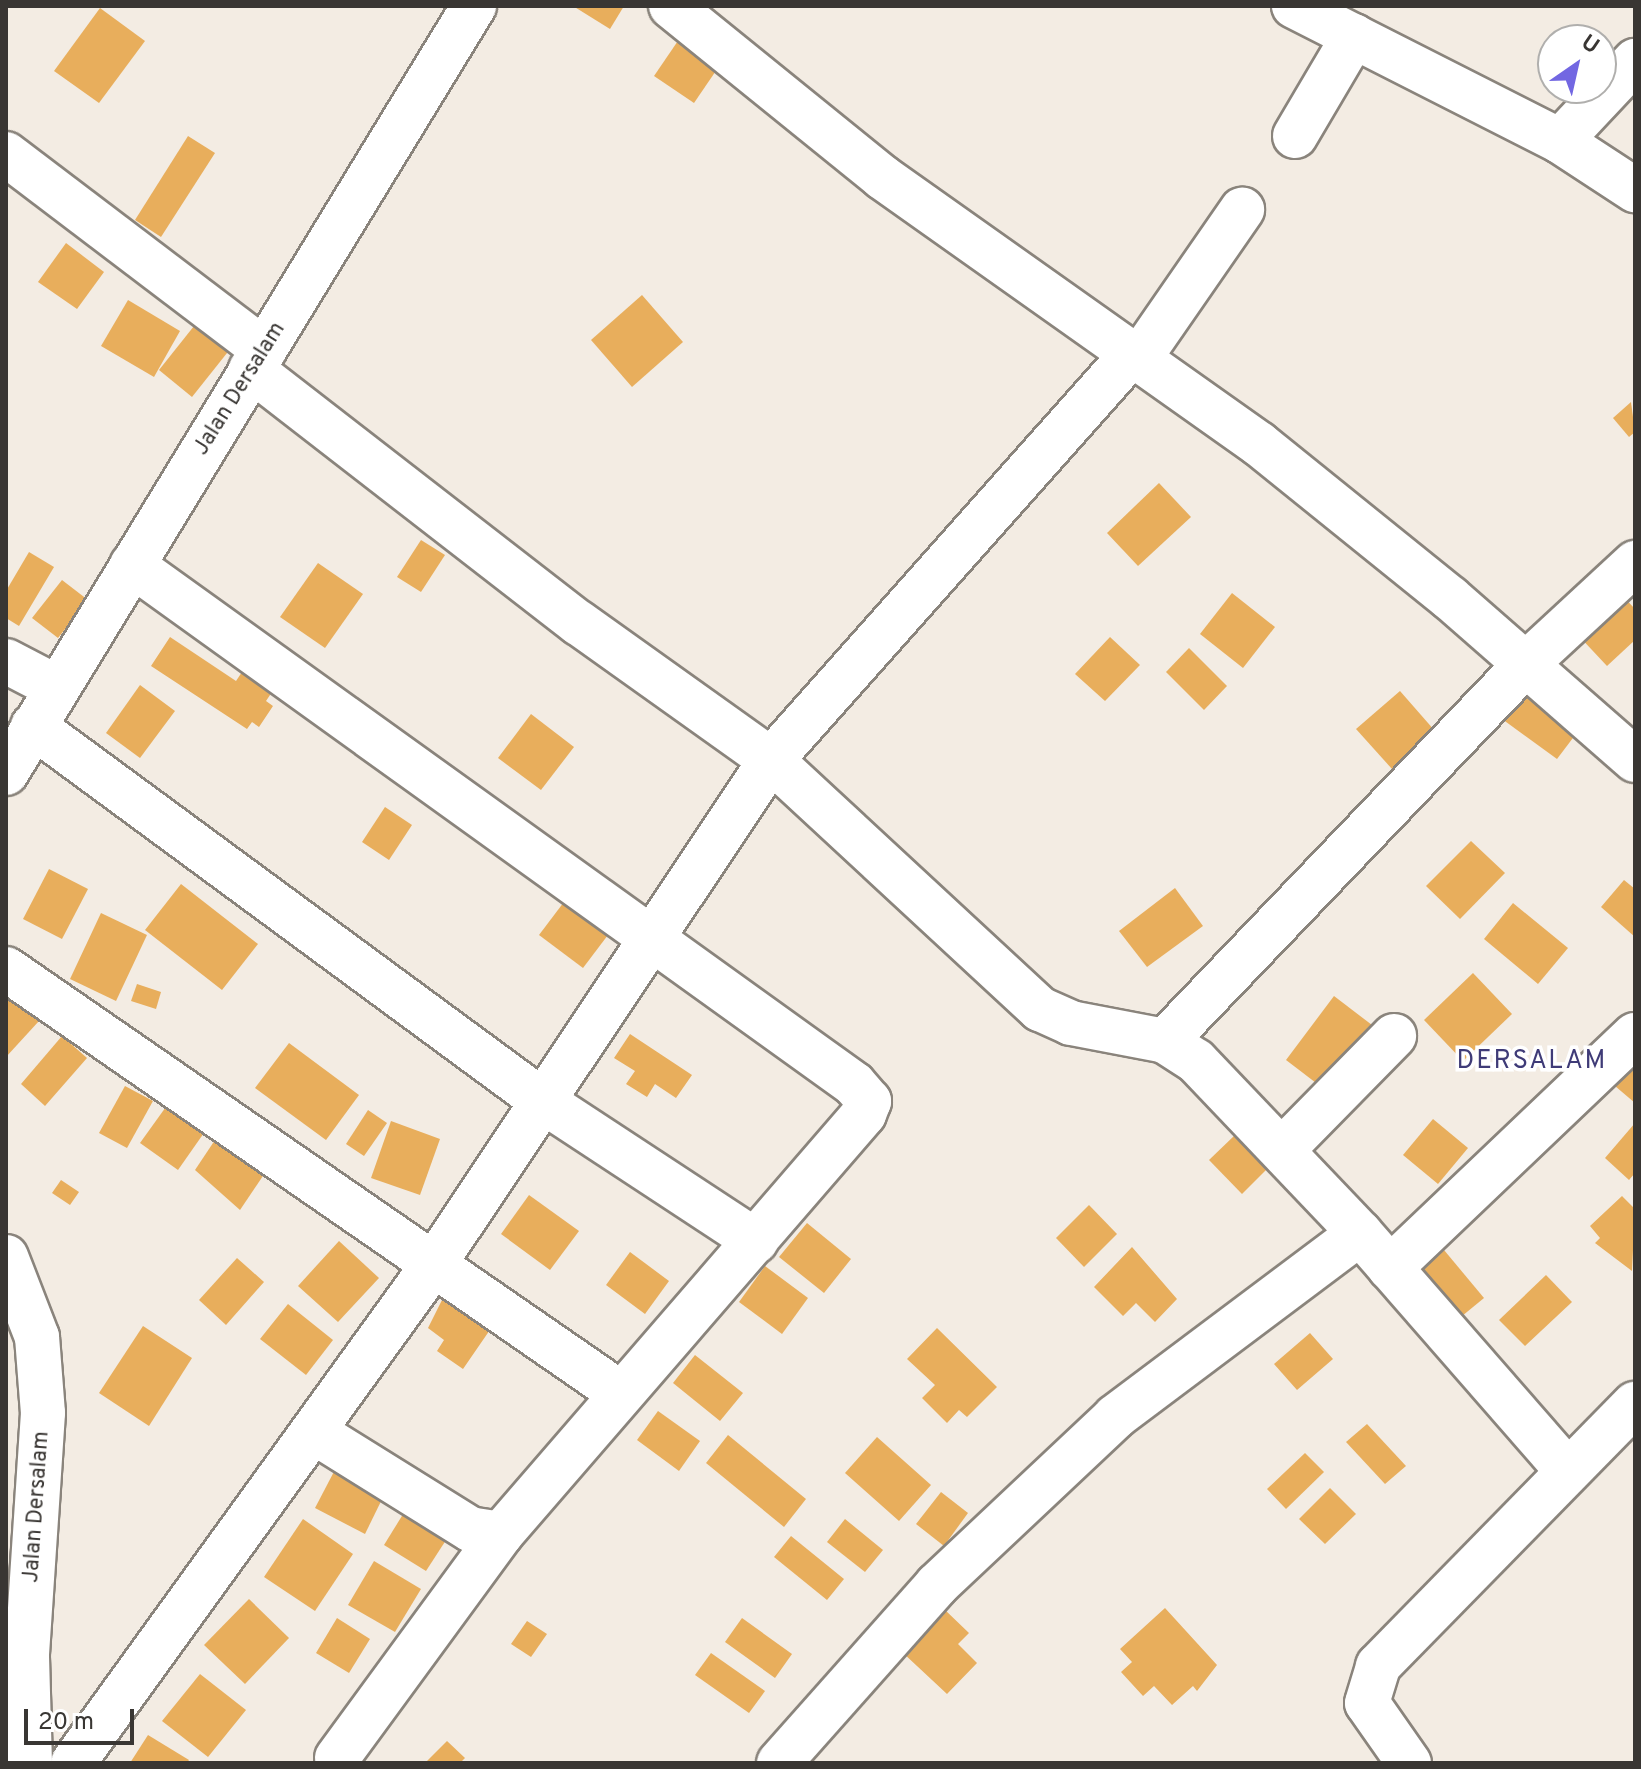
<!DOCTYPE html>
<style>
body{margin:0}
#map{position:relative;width:1641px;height:1769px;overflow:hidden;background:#f3ece3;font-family:Overpass,sans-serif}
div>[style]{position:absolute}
.building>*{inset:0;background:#e8ae5c}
.roads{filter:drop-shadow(2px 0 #8a847c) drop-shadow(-2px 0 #8a847c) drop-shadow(0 2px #8a847c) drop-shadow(0 -2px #8a847c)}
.minor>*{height:44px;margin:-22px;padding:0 22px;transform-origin:22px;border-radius:22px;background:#fff}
.primary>*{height:44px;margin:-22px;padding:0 22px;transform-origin:22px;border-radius:22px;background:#fff}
span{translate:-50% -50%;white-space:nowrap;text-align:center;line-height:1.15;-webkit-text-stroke:7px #fff;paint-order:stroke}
.street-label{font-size:22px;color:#393633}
.quarter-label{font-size:26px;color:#3f3b77;letter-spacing:2px}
.frame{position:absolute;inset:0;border:8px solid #393633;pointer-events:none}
.north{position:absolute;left:1537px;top:24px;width:80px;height:80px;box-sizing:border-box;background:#fff;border:2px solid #b0afad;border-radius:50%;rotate:34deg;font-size:22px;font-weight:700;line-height:32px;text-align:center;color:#393633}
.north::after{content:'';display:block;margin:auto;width:28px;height:36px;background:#7267e2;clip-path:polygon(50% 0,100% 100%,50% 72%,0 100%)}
.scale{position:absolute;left:24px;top:1709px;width:110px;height:36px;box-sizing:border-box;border:4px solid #393633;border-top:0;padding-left:10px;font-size:24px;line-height:28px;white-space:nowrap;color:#393633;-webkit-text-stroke:6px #fff;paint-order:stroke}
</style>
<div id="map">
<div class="building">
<i style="clip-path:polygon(573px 6px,624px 6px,610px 29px)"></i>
<i style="clip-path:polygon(100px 8px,145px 41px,99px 103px,54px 71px)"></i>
<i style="clip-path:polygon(684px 32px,724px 59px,694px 103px,654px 76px)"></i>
<i style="clip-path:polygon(188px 136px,215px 153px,161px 237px,135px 220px)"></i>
<i style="clip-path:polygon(66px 243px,104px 272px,77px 309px,38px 282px)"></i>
<i style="clip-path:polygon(642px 295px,683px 342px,632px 387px,591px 340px)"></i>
<i style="clip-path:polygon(128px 300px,180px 331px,154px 377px,101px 346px)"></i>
<i style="clip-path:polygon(198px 321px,231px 348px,192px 397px,159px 370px)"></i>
<i style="clip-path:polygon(1631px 402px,1635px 432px,1629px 437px,1613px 418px)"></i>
<i style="clip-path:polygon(1159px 483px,1191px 517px,1138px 566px,1107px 533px)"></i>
<i style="clip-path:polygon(421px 540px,445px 555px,421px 592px,397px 577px)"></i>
<i style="clip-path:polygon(29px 552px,54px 567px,19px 626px,6px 618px,6px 591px)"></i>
<i style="clip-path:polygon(318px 563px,363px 594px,325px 648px,280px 617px)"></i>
<i style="clip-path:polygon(62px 580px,88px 600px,58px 638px,32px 618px)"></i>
<i style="clip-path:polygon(1232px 593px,1275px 627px,1243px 668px,1200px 634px)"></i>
<i style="clip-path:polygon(1621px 594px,1635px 609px,1635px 640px,1607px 666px,1577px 634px)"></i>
<i style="clip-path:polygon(170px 637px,236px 681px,244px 669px,274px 689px,266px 701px,273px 706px,259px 727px,252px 722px,247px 729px,151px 666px)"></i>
<i style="clip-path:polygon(1110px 637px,1140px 665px,1105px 701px,1075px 674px)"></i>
<i style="clip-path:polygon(1189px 648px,1227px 686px,1204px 710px,1166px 672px)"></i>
<i style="clip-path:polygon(140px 685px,175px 711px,140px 758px,106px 733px)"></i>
<i style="clip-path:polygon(1526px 685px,1582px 726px,1557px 759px,1502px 719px)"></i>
<i style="clip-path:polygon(1400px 691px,1435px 731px,1392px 769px,1356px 729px)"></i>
<i style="clip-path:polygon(531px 714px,574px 747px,541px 790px,498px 758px)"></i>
<i style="clip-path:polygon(385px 807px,412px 825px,389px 860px,362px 842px)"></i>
<i style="clip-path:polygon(1471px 841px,1505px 873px,1460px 919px,1426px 886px)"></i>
<i style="clip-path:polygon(49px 869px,88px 889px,62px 939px,23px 919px)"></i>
<i style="clip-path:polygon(1624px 880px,1635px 889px,1635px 937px,1601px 907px)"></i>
<i style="clip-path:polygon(181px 884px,258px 944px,222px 990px,145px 930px)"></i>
<i style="clip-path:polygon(1175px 888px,1203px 926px,1147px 967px,1119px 931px)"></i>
<i style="clip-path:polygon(570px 894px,614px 927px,583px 968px,539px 935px)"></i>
<i style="clip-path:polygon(1513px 903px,1568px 948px,1538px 984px,1484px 939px)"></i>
<i style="clip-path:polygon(101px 913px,147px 935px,116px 1001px,70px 979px)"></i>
<i style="clip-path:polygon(1473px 973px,1512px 1014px,1463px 1061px,1424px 1020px)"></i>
<i style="clip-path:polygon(137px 984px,161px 992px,156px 1009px,131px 1001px)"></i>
<i style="clip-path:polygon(6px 991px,39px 1021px,6px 1057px)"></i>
<i style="clip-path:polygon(1334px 996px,1372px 1025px,1324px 1089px,1286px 1060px)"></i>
<i style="clip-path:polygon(630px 1034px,692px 1075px,676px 1098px,655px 1084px,647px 1097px,626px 1084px,635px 1071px,614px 1058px)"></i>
<i style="clip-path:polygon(62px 1036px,87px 1058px,45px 1106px,21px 1084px)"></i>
<i style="clip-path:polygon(289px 1043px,359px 1095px,326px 1140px,255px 1088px)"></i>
<i style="clip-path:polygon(1635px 1063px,1635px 1103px,1615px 1086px)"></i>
<i style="clip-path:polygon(125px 1086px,153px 1101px,127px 1148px,99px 1133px)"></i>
<i style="clip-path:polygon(168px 1104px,206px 1130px,178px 1170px,140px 1143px)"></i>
<i style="clip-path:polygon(368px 1110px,387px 1123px,364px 1156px,346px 1144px)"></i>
<i style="clip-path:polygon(1433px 1119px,1468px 1148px,1438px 1184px,1403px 1155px)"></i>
<i style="clip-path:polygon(391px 1121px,440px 1139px,420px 1195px,371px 1178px)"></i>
<i style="clip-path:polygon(1635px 1123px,1635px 1173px,1629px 1180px,1605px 1158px)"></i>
<i style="clip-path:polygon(1235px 1135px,1267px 1169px,1242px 1194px,1209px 1160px)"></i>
<i style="clip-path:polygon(215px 1140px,269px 1167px,240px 1210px,195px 1170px)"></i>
<i style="clip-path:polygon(61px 1180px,79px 1192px,70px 1205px,52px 1193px)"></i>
<i style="clip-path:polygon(529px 1195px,579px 1231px,550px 1270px,501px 1234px)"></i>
<i style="clip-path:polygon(1622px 1196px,1635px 1209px,1632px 1271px,1595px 1243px,1600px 1238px,1590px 1226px)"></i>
<i style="clip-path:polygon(1089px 1205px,1117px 1234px,1084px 1267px,1056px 1238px)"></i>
<i style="clip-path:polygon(807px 1223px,851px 1259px,824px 1293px,779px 1257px)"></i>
<i style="clip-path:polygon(339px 1241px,379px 1278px,338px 1322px,298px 1286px)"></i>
<i style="clip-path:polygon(1132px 1247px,1177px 1299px,1155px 1322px,1136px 1303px,1123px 1316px,1094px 1287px)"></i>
<i style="clip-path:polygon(1444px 1250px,1484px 1298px,1456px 1321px,1416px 1272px)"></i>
<i style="clip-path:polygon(630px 1252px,669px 1281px,645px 1314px,606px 1285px)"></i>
<i style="clip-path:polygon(237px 1258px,264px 1282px,226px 1325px,199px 1300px)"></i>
<i style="clip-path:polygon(765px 1266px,808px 1298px,782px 1334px,739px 1302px)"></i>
<i style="clip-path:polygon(1546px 1275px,1572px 1302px,1525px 1346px,1499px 1320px)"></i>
<i style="clip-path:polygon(447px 1290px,494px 1324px,463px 1369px,437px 1351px,444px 1340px,428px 1328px)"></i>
<i style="clip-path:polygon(288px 1304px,333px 1340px,306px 1375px,260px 1339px)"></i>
<i style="clip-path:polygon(143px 1326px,192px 1358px,149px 1426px,99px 1393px)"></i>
<i style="clip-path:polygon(937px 1328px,997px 1387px,967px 1417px,959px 1410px,947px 1423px,922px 1398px,935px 1385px,907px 1359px)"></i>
<i style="clip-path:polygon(1310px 1333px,1333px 1359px,1297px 1390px,1274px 1364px)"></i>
<i style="clip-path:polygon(695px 1355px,743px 1393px,720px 1421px,673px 1383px)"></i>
<i style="clip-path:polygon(658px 1411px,700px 1441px,679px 1471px,637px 1440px)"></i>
<i style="clip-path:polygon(1367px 1424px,1406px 1466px,1385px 1484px,1346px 1442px)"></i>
<i style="clip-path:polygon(728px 1435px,806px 1499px,784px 1527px,706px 1463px)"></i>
<i style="clip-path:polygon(877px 1437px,931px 1485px,899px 1521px,845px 1473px)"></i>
<i style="clip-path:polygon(1305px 1453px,1324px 1472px,1286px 1509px,1267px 1489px)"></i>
<i style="clip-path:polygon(338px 1464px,387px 1489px,365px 1534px,315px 1508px)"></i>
<i style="clip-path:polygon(1330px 1488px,1356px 1514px,1325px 1544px,1299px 1519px)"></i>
<i style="clip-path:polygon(941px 1492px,968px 1513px,944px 1546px,916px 1524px)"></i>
<i style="clip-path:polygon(405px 1511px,448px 1537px,426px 1571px,384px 1545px)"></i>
<i style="clip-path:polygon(303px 1519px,353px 1554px,315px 1611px,264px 1577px)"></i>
<i style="clip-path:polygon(845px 1519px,883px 1550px,865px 1572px,827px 1542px)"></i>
<i style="clip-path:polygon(791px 1536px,844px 1579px,827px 1600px,774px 1557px)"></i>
<i style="clip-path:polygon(374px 1561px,421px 1589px,395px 1632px,348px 1605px)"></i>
<i style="clip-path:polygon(249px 1599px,289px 1638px,245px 1684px,204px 1645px)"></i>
<i style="clip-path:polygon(1165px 1608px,1217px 1665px,1197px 1691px,1193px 1686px,1172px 1705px,1154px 1686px,1143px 1696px,1121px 1672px,1132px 1662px,1120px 1649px)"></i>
<i style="clip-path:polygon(944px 1609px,969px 1633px,958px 1644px,977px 1663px,947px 1694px,902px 1652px)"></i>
<i style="clip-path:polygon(337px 1618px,370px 1639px,349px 1673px,316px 1653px)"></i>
<i style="clip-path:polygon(742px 1618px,792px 1654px,775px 1678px,725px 1642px)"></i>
<i style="clip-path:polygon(527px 1621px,547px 1634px,531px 1657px,511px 1644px)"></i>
<i style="clip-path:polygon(711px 1653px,765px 1691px,749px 1713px,695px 1675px)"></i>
<i style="clip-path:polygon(200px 1674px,246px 1710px,208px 1757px,162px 1721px)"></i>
<i style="clip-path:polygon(148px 1735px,189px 1760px,187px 1763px,130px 1763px)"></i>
<i style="clip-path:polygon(447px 1741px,465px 1758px,460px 1763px,425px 1763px)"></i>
</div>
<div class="roads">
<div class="minor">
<i style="left:671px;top:6px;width:272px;rotate:39deg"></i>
<i style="left:882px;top:177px;width:462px;rotate:35.3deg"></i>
<i style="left:1259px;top:444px;width:245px;rotate:38.9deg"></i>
<i style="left:1450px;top:598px;width:246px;rotate:41.2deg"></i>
<i style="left:1294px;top:6px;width:298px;rotate:26.9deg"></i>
<i style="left:1560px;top:141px;width:90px;rotate:33.2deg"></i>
<i style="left:1295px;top:136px;width:116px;rotate:-59.5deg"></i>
<i style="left:1560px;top:141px;width:110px;rotate:-46.8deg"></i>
<i style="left:6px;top:154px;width:324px;rotate:37.2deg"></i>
<i style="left:1138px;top:360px;width:183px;rotate:-55.3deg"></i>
<i style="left:251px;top:369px;width:415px;rotate:37.8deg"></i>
<i style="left:579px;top:623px;width:236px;rotate:35.5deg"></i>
<i style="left:771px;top:760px;width:367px;rotate:42.8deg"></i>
<i style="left:1040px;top:1009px;width:34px;rotate:24deg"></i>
<i style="left:1071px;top:1023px;width:96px;rotate:10.8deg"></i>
<i style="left:1165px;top:1041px;width:37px;rotate:33deg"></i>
<i style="left:1196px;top:1061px;width:238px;rotate:46.4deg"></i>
<i style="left:1360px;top:1233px;width:313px;rotate:48.9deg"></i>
<i style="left:132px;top:565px;width:889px;rotate:35.71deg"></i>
<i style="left:854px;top:1084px;width:23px;rotate:49deg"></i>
<i style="left:869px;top:1101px;width:14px;rotate:111deg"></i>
<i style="left:864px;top:1114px;width:555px;rotate:130.84deg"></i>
<i style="left:501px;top:1534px;width:31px;rotate:-171deg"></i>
<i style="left:470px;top:1529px;width:184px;rotate:-148.1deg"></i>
<i style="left:6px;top:661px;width:56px;rotate:27.5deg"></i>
<i style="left:33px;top:726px;width:631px;rotate:36.36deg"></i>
<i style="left:541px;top:1100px;width:257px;rotate:33.3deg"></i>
<i style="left:6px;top:969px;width:746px;rotate:34.63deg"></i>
<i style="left:1165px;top:1041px;width:522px;rotate:-46.24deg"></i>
<i style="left:1526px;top:664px;width:149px;rotate:-42.8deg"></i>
<i style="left:1282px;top:1150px;width:160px;rotate:-45.5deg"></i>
<i style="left:1390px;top:1268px;width:338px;rotate:-43.6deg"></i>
<i style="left:337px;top:1758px;width:278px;rotate:-53.8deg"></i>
<i style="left:73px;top:1763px;width:619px;rotate:-54.13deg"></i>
<i style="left:436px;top:1261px;width:603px;rotate:-56.23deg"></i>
<i style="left:771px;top:760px;width:543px;rotate:-48.36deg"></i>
<i style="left:779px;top:1763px;width:238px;rotate:-48.4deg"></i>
<i style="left:937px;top:1585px;width:245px;rotate:-43.3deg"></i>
<i style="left:1115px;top:1417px;width:306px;rotate:-36.9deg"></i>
<i style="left:1409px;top:1763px;width:73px;rotate:-125deg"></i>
<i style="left:1367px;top:1703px;width:39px;rotate:-73deg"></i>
<i style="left:1378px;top:1666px;width:367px;rotate:-45.6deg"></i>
</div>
<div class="primary">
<i style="left:6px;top:773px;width:899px;rotate:-58.61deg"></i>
<i style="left:6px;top:1257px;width:86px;rotate:68.8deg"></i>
<i style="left:37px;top:1337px;width:76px;rotate:85.5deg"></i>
<i style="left:43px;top:1413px;width:245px;rotate:93.8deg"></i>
<i style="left:27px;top:1657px;width:106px;rotate:88.4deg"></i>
</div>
</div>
<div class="street-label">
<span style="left:240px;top:389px;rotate:-58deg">Jalan Dersalam</span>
<span style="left:37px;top:1507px;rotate:-86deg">Jalan Dersalam</span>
</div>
<div class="quarter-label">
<span style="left:1532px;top:1062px">DERSALAM</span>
</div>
<div class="frame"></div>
<div class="north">U</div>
<div class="scale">20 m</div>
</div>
